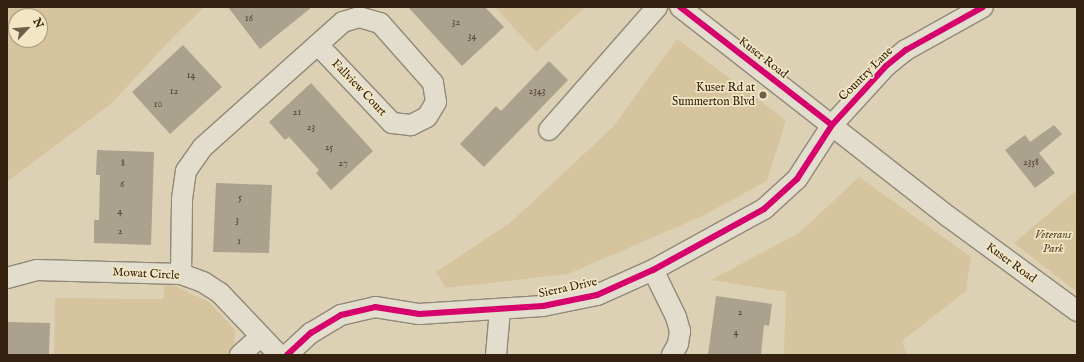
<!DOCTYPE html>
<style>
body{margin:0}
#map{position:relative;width:1084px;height:362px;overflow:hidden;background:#ddd1b5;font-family:"IM FELL English",serif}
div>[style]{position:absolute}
.green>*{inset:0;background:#d5c49e}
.building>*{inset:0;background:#aba28e}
.roads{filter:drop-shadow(1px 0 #918877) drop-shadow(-1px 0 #918877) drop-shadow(0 1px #918877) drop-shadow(0 -1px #918877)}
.minor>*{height:20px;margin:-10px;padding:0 10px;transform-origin:10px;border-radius:10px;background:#e3ddce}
.cycleway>*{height:6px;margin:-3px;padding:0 3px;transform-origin:3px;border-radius:3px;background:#d6006c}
.dots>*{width:11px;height:11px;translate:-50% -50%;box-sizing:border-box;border:2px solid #f3e6c4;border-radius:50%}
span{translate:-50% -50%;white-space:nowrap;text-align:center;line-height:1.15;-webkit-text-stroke:3.5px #f3e6c4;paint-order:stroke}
.number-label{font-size:10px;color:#524130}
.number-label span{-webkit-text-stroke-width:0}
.street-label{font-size:12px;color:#342110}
.poi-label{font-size:12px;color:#342110}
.right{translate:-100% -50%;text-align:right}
.park-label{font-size:12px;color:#5a472f;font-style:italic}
.frame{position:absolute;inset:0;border:8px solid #342110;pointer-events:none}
.north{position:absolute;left:8px;top:8px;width:40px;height:40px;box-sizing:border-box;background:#f3e6c4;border:1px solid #a7977c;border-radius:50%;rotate:64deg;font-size:11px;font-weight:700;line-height:16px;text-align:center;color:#342110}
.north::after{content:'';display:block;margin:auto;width:14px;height:18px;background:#6f5f4a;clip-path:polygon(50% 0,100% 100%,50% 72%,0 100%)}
</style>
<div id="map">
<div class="green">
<i style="clip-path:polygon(evenodd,7px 7px,205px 7px,174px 36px,111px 104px,7px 182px,7px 7px,16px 16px,40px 16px,40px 40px,16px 40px,16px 16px)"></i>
<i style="clip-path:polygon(495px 7px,585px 7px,536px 52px)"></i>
<i style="clip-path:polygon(677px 39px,786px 120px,767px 181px,700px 217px,568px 274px,446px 288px,436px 272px,510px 223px,613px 127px)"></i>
<i style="clip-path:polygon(859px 177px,971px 257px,966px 291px,902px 341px,907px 355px,784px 355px,786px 292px,711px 280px,799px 233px)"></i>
<i style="clip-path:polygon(1077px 190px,1077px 292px,1014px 243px)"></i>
<i style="clip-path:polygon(165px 285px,175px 286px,209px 302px,235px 330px,234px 349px,227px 355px,54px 355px,55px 298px,163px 299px)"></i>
</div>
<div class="building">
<i style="clip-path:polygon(228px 7px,312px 7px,260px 49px)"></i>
<i style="clip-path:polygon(408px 7px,485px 7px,504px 27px,462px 66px)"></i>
<i style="clip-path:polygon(183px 45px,222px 87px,170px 134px,132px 92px)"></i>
<i style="clip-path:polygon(549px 61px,568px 80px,484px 167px,460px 144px,496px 106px,501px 111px)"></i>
<i style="clip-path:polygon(311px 83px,373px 151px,331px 190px,316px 173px,319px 170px,289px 137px,285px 140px,269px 122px)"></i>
<i style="clip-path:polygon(1054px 125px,1062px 134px,1039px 153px,1055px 173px,1035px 188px,1005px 150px,1025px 135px,1030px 142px)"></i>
<i style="clip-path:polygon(97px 150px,154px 152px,151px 245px,94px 243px,94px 220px,99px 220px,100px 175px,96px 175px)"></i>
<i style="clip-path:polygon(216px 183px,272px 185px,269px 253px,213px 252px)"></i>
<i style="clip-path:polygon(716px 296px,772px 304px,769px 326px,764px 325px,761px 355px,708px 355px)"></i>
<i style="clip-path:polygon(8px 322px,50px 323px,49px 355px,7px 355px)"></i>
</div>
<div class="roads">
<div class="minor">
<i style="left:680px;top:7px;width:341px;rotate:38deg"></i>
<i style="left:949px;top:217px;width:159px;rotate:36.3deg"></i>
<i style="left:549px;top:130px;width:164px;rotate:-48.7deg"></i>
<i style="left:653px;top:270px;width:52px;rotate:63.9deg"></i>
<i style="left:676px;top:317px;width:15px;rotate:74deg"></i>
<i style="left:680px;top:331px;width:13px;rotate:99deg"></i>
<i style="left:678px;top:344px;width:13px;rotate:119deg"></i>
<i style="left:181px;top:274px;width:75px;rotate:-89.2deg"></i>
<i style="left:182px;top:199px;width:28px;rotate:-82deg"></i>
<i style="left:186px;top:171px;width:29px;rotate:-55deg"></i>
<i style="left:203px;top:147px;width:188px;rotate:-41.8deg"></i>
<i style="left:343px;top:22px;width:17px;rotate:-17deg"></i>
<i style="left:359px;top:17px;width:22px;rotate:16deg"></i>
<i style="left:380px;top:23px;width:80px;rotate:48.5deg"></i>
<i style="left:433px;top:83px;width:19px;rotate:81deg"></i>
<i style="left:436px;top:102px;width:17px;rotate:121deg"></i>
<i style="left:427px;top:117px;width:18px;rotate:153deg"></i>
<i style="left:411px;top:125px;width:19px;rotate:-174deg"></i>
<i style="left:392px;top:123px;width:108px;rotate:-133.5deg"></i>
<i style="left:7px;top:278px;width:31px;rotate:-15deg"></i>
<i style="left:37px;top:270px;width:144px;rotate:1.6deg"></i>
<i style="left:181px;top:274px;width:23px;rotate:20deg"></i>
<i style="left:203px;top:282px;width:20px;rotate:33deg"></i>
<i style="left:220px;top:293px;width:86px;rotate:46.4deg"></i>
<i style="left:240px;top:355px;width:28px;rotate:-42deg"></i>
<i style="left:287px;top:355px;width:33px;rotate:-43deg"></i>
<i style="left:311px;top:333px;width:35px;rotate:-31deg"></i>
<i style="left:341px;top:315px;width:35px;rotate:-13deg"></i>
<i style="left:375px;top:307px;width:45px;rotate:9deg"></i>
<i style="left:419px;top:314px;width:124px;rotate:-3.7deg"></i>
<i style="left:543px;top:306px;width:55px;rotate:-11.5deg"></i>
<i style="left:597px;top:295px;width:61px;rotate:-24.1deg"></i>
<i style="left:653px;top:270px;width:127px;rotate:-28.8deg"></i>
<i style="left:764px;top:209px;width:45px;rotate:-42.3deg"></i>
<i style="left:797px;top:179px;width:64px;rotate:-57.1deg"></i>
<i style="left:832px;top:125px;width:80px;rotate:-47.5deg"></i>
<i style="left:886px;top:66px;width:26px;rotate:-39deg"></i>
<i style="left:906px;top:50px;width:88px;rotate:-29.2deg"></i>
<i style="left:496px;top:355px;width:45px;rotate:-84.9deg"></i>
</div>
</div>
<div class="cycleway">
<i style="left:680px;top:7px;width:192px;rotate:37.8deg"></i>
<i style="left:287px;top:355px;width:33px;rotate:-43deg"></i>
<i style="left:311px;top:333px;width:35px;rotate:-31deg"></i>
<i style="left:341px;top:315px;width:35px;rotate:-13deg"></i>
<i style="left:375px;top:307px;width:45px;rotate:9deg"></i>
<i style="left:419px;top:314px;width:124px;rotate:-3.7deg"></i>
<i style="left:543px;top:306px;width:55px;rotate:-11.5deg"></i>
<i style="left:597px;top:295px;width:61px;rotate:-24.1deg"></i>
<i style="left:653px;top:270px;width:127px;rotate:-28.8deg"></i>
<i style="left:764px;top:209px;width:45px;rotate:-42.3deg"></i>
<i style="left:797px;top:179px;width:64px;rotate:-57.1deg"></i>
<i style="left:832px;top:125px;width:80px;rotate:-47.5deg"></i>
<i style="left:886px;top:66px;width:26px;rotate:-39deg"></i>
<i style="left:906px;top:50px;width:88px;rotate:-29.2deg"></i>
</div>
<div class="dots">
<i style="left:763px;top:95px;background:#6f5f4a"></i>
</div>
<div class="number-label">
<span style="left:249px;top:19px">16</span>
<span style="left:456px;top:23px">32</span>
<span style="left:472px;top:37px">34</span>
<span style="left:191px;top:76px">14</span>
<span style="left:174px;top:92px">12</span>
<span style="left:537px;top:92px">2343</span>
<span style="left:158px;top:105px">10</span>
<span style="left:297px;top:113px">21</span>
<span style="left:311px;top:128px">23</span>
<span style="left:329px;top:148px">25</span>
<span style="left:1031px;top:163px">2358</span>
<span style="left:123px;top:164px">8</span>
<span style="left:343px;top:164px">27</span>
<span style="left:122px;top:185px">6</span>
<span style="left:240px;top:198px">5</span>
<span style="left:120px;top:212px">4</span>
<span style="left:237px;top:221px">3</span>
<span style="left:120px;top:232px">2</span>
<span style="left:239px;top:242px">1</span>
<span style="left:740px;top:313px">2</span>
<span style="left:736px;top:333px">4</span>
</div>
<div class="street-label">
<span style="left:763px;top:58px;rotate:38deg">Kuser Road</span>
<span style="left:866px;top:74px;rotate:-45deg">Country Lane</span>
<span style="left:359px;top:88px;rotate:46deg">Fallview Court</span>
<span style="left:1011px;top:263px;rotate:36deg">Kuser Road</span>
<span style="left:146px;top:274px;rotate:3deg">Mowat Circle</span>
<span style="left:568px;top:288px;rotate:-12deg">Sierra Drive</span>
</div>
<div class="poi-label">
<span class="right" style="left:755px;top:95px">Kuser Rd at<br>Summerton Blvd</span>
</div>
<div class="park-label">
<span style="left:1053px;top:242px">Veterans<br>Park</span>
</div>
<div class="frame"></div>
<div class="north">N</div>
</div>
